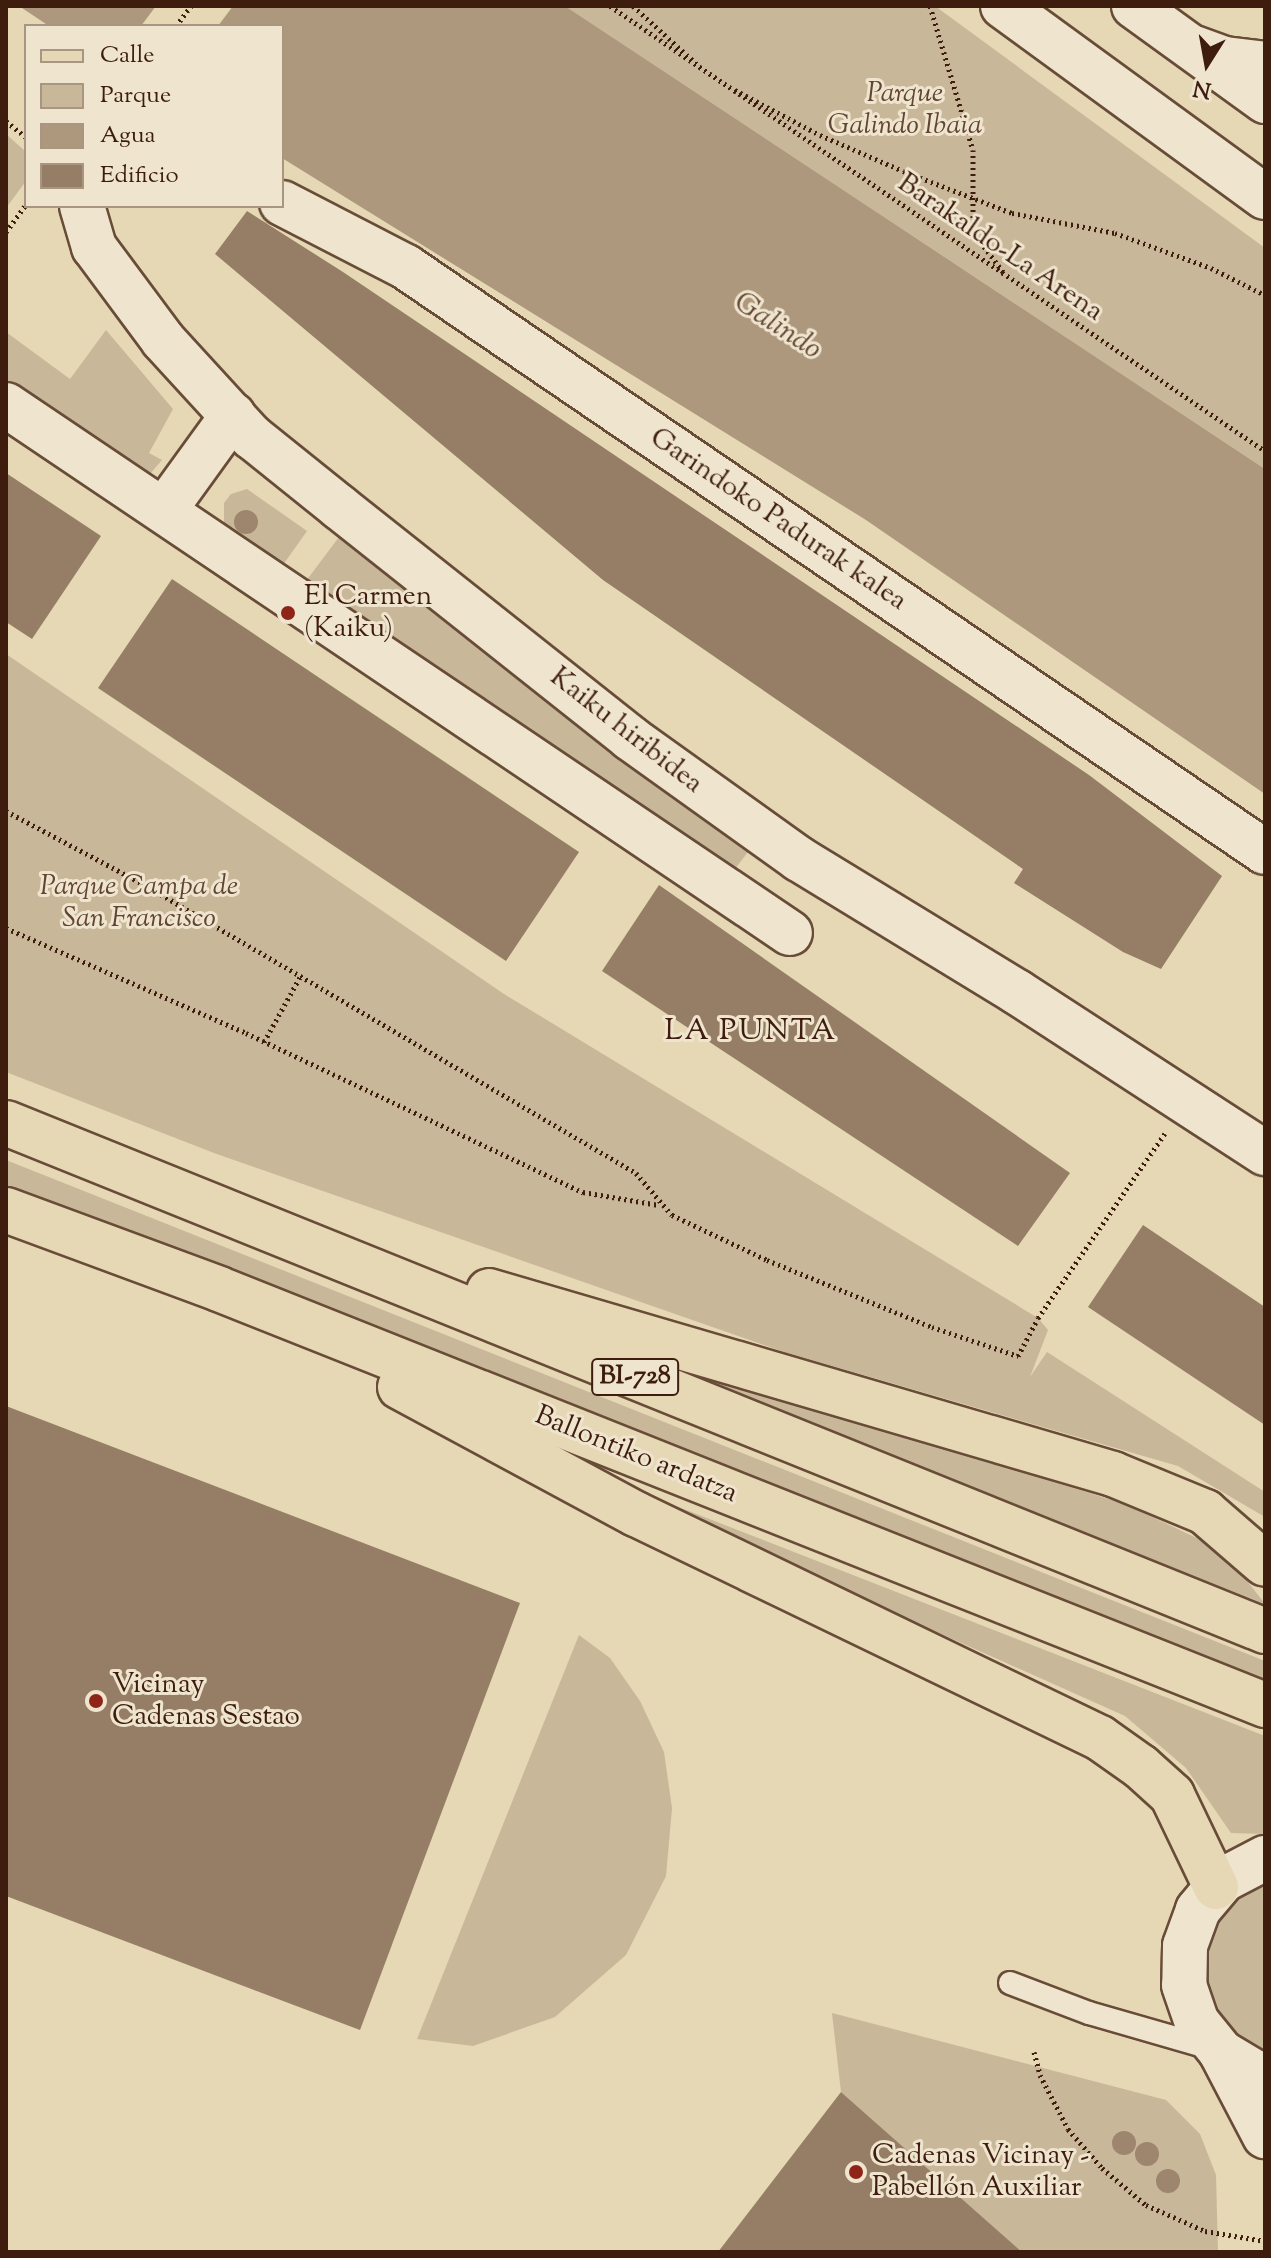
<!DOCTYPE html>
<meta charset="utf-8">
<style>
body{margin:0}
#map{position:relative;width:1271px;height:2258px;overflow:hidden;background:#e6d7b5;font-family:"Sorts Mill Goudy",serif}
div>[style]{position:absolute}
.green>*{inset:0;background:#c9b799}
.water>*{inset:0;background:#ad987d}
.pier>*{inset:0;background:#e6d7b5}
.building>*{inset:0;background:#957e65}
.path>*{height:5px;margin-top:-2.5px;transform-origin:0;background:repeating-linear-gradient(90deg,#3e1d0f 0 2px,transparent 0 6px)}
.roads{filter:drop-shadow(2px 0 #684c38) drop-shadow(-2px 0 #684c38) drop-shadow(0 2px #684c38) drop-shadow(0 -2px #684c38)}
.service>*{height:22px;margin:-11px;padding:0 11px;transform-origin:11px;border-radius:11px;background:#efe5cf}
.minor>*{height:44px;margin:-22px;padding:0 22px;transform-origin:22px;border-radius:22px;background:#efe5cf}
.secondary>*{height:44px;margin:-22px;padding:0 22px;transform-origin:22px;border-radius:22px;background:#efe5cf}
.primary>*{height:44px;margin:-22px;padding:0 22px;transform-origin:22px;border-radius:22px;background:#e6d7b5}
.trees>*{width:24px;height:24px;margin:-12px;border-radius:50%;background:#9d866d}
.dots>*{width:22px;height:22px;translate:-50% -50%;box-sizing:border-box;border:4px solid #efe5cf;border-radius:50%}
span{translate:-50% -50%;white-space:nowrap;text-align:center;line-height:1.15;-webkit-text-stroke:6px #efe5cf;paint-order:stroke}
.shield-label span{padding:2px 6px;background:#efe5cf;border:2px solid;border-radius:6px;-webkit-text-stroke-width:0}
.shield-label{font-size:26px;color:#3e1d0f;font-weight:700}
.park-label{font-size:28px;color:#614432;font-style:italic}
.street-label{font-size:28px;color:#3e1d0f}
.poi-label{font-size:28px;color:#3e1d0f}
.left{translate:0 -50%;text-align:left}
.water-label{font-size:30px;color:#654836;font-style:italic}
.neighbourhood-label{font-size:30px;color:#3e1d0f;letter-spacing:2px}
.frame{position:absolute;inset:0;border:8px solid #3e1d0f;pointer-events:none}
.legend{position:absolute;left:24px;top:24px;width:260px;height:184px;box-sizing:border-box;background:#efe5cf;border:2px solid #a89582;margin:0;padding:10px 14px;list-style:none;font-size:24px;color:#3e1d0f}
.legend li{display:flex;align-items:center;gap:16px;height:40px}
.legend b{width:40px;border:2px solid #a89582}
.north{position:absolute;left:1167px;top:24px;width:80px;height:80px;-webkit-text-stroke:6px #efe5cf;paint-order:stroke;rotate:191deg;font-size:22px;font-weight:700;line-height:32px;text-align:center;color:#3e1d0f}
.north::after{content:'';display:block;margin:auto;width:28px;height:36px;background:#3e1d0f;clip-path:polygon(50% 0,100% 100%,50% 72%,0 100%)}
</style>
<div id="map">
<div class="green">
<i style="clip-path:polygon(565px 6px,935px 6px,1265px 248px,1265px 469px)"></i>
<i style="clip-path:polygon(6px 134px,26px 152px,26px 181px,6px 208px)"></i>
<i style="clip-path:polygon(106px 330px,173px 409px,149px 453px,162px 460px,149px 475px,6px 393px,6px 332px,70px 379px)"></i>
<i style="clip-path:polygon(247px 489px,307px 531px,278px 572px,224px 534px,224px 503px,231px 494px)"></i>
<i style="clip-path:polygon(339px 537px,536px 683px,748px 852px,731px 874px,300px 589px)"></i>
<i style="clip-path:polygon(6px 654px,504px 994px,1038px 1318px,1048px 1330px,1030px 1377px,1047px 1352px,1265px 1492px,1265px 1517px,1178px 1466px,784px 1352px,214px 1153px,6px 1072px)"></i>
<i style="clip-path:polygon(6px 1160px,1265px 1661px,1265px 1680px,6px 1186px)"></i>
<i style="clip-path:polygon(597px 1340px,1125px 1504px,1224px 1551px,1265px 1604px)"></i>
<i style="clip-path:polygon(630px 1488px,1265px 1736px,1265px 1834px,1231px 1833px,1186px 1768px,1125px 1716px,760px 1553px)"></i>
<i style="clip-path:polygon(579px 1635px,610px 1658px,640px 1701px,664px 1752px,672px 1808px,666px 1876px,626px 1955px,555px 2017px,473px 2046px,417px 2039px)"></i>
<i style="clip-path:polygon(1265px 1876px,1265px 2064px,1200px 2002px,1199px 1940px,1213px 1912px)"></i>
<i style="clip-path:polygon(832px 2013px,1166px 2100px,1200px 2134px,1216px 2175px,1218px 2252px,1022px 2252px,841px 2092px)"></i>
</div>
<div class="water">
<i style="clip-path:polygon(19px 6px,565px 6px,1265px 469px,1265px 794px,866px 520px,282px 158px,282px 26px,49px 26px)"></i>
</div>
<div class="pier">
<i style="clip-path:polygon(156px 6px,233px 6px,218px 26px,141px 26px)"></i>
</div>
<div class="building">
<i style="clip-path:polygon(247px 211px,343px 272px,1089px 775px,1222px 876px,1161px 969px,1123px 952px,1014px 883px,1023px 869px,603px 580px,215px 254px)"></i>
<i style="clip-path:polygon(6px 473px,101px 536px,32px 639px,6px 622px)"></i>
<i style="clip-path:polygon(172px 579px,579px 852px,506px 961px,98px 688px)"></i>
<i style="clip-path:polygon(659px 885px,1070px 1173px,1018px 1246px,602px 971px)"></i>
<i style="clip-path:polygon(1143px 1225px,1265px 1307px,1265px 1425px,1088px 1307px)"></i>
<i style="clip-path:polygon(6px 1406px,520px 1603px,360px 2030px,6px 1896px)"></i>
<i style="clip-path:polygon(841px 2092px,1022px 2252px,718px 2252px)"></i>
</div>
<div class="path">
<i style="left:610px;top:6px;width:792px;rotate:34.19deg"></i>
<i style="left:633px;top:6px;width:86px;rotate:42.2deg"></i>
<i style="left:930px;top:6px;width:150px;rotate:73.4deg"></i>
<i style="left:973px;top:150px;width:82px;rotate:90deg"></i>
<i style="left:973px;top:232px;width:51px;rotate:52.9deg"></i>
<i style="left:176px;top:26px;width:25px;rotate:-53deg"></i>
<i style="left:735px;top:90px;width:96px;rotate:27.9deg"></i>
<i style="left:820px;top:135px;width:90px;rotate:23.4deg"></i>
<i style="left:903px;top:171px;width:117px;rotate:21.1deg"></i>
<i style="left:1012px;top:213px;width:105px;rotate:11deg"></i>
<i style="left:1115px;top:233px;width:102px;rotate:20deg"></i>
<i style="left:1211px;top:268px;width:60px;rotate:26.6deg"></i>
<i style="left:6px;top:121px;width:26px;rotate:39deg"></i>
<i style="left:6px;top:232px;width:34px;rotate:-54deg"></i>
<i style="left:6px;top:811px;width:157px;rotate:28deg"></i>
<i style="left:145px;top:885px;width:569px;rotate:30.39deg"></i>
<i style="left:636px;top:1173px;width:55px;rotate:49.4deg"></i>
<i style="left:672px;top:1215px;width:105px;rotate:25.3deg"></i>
<i style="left:767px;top:1260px;width:178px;rotate:22.1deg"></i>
<i style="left:932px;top:1327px;width:91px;rotate:18.6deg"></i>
<i style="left:1018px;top:1356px;width:43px;rotate:-62.2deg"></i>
<i style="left:1038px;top:1318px;width:224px;rotate:-55.5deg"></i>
<i style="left:6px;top:928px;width:262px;rotate:23.6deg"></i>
<i style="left:246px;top:1033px;width:373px;rotate:25.3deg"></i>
<i style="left:583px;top:1192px;width:77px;rotate:9.7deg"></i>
<i style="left:264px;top:1042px;width:74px;rotate:-61deg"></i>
<i style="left:1034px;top:2052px;width:24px;rotate:75deg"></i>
<i style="left:1040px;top:2075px;width:61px;rotate:62.6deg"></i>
<i style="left:1068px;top:2129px;width:52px;rotate:48.9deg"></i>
<i style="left:1102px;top:2168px;width:57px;rotate:40.1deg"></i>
<i style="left:1146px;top:2205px;width:64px;rotate:23.8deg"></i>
<i style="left:1205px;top:2231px;width:61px;rotate:9.5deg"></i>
</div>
<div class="roads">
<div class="service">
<i style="left:1010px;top:1983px;width:85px;rotate:20.8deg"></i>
<i style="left:1089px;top:2013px;width:126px;rotate:16.1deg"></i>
</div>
<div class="minor">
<i style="left:1194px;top:48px;width:33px;rotate:20deg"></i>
<i style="left:1225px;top:59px;width:40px;rotate:7.1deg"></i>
<i style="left:282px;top:203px;width:140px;rotate:27.3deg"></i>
<i style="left:406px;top:267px;width:1039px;rotate:34.26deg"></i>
<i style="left:82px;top:206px;width:43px;rotate:73.7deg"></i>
<i style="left:94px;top:247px;width:116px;rotate:53.4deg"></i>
<i style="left:163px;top:340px;width:132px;rotate:47.5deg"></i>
<i style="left:252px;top:437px;width:112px;rotate:38.8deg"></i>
<i style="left:339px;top:507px;width:372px;rotate:38.4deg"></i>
<i style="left:630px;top:738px;width:208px;rotate:35.6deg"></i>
<i style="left:799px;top:859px;width:255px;rotate:31.4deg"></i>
<i style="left:1017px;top:992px;width:296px;rotate:33deg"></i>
<i style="left:6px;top:405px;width:945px;rotate:33.96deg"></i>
<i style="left:165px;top:509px;width:116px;rotate:-54.1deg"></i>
<i style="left:1265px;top:1858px;width:47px;rotate:152.4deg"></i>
<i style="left:1223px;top:1880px;width:39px;rotate:130deg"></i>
<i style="left:1198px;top:1910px;width:38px;rotate:110deg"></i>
<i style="left:1185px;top:1946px;width:39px;rotate:91deg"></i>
<i style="left:1184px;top:1985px;width:39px;rotate:71deg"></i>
<i style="left:1197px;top:2022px;width:38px;rotate:51deg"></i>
<i style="left:1221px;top:2052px;width:39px;rotate:31deg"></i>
<i style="left:1254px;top:2072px;width:11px;rotate:15deg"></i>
<i style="left:1221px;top:2052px;width:95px;rotate:62.4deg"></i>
</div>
<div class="secondary">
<i style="left:1003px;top:6px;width:324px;rotate:36.1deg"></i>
<i style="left:1134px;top:6px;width:162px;rotate:35.9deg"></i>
</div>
<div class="primary">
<i style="left:6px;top:1123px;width:1358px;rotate:21.97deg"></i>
<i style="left:6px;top:1210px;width:227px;rotate:20.3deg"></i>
<i style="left:219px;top:1289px;width:1126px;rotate:21.69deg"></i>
<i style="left:489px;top:1291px;width:650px;rotate:16.34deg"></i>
<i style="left:1113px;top:1474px;width:100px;rotate:22.4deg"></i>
<i style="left:1205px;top:1512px;width:79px;rotate:40.9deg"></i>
<i style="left:400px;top:1387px;width:268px;rotate:28.3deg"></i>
<i style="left:636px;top:1514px;width:515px;rotate:25.77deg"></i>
<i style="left:1100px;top:1738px;width:50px;rotate:35.3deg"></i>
<i style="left:1141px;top:1767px;width:42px;rotate:42.1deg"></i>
<i style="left:1172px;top:1795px;width:102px;rotate:64.4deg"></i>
</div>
</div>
<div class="trees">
<i style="left:246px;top:522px"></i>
<i style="left:1124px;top:2143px"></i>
<i style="left:1147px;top:2154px"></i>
<i style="left:1168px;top:2181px"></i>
</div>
<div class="dots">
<i style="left:288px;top:613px;background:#8f2418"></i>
<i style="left:96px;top:1701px;background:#8f2418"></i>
<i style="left:856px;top:2172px;background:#8f2418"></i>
</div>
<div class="shield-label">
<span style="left:635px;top:1377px">BI-728</span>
</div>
<div class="park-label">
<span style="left:905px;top:110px">Parque<br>Galindo Ibaia</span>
<span style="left:139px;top:903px">Parque Campa de<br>San Francisco</span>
</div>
<div class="street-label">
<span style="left:1000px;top:248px;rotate:34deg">Barakaldo-La Arena</span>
<span style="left:778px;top:520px;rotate:34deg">Garindoko Padurak kalea</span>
<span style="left:626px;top:731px;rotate:38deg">Kaiku hiribidea</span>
<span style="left:636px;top:1455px;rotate:22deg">Ballontiko ardatza</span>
</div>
<div class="poi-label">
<span class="left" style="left:304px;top:613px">El Carmen<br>(Kaiku)</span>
<span class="left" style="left:112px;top:1701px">Vicinay<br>Cadenas Sestao</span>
<span class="left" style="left:872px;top:2172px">Cadenas Vicinay -<br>Pabellón Auxiliar</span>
</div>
<div class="water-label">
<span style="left:777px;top:327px;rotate:33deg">Galindo</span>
</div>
<div class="neighbourhood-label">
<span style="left:751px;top:1032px">LA PUNTA</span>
</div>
<div class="frame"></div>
<ul class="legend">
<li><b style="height:10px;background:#e6d7b5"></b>Calle</li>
<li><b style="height:22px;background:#c9b799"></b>Parque</li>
<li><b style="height:22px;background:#ad987d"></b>Agua</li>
<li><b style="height:22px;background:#957e65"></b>Edificio</li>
</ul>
<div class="north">N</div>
</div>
